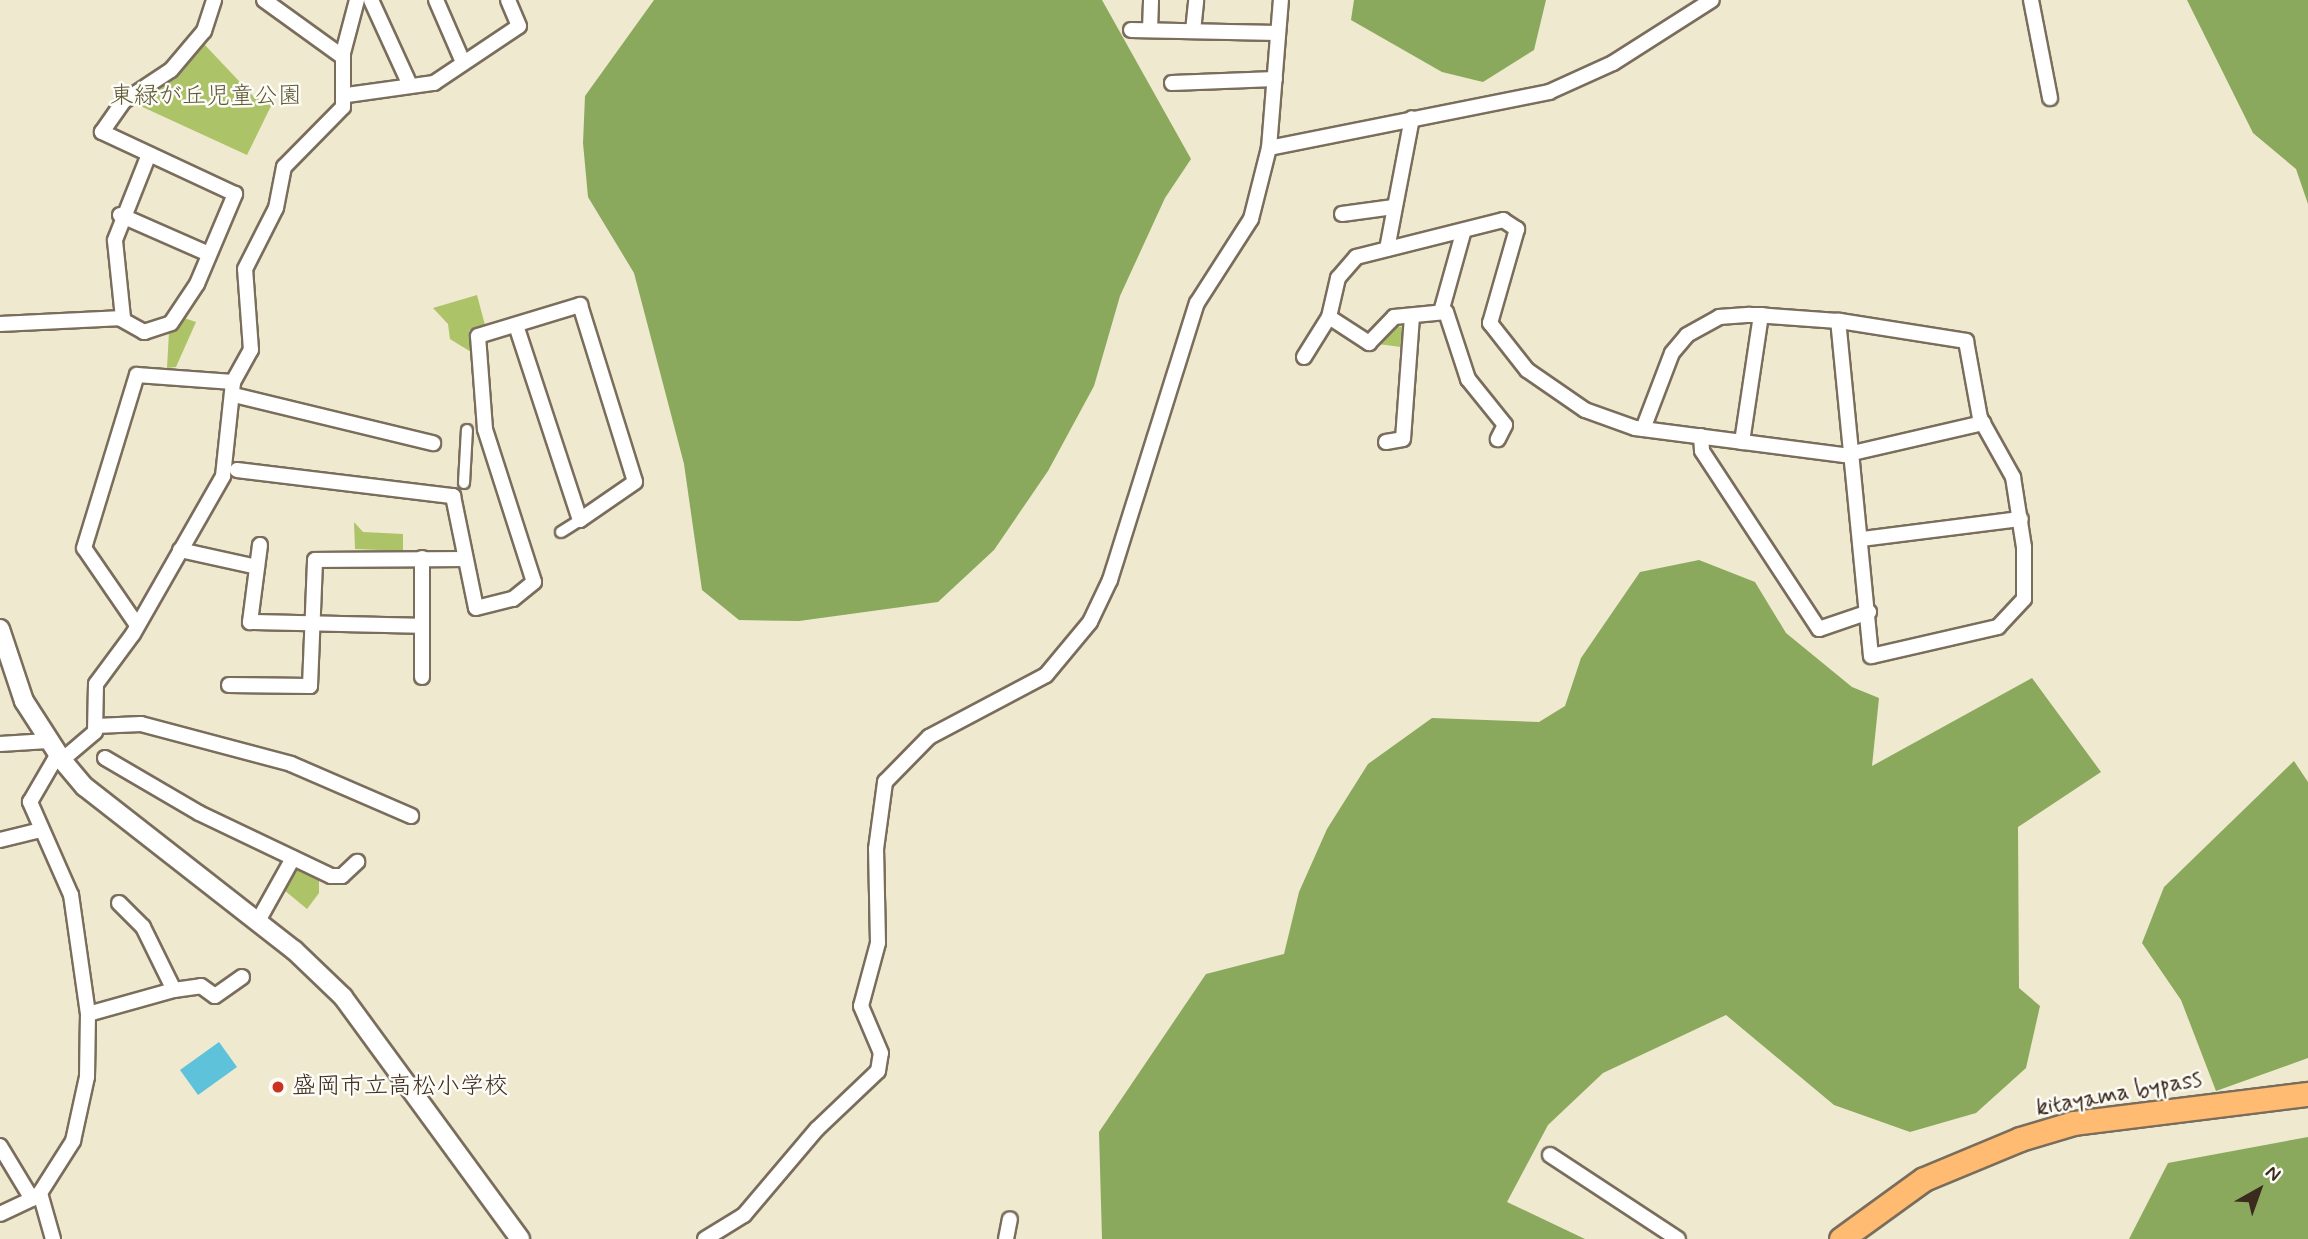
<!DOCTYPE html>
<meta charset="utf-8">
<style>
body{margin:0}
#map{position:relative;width:2308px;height:1239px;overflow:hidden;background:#efe9cf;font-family:Mynerve,"Klee One",sans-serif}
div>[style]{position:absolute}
.green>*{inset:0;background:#adc368}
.forest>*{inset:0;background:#8aa95c}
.water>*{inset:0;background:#5dc2da}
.roads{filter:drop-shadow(2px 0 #7a6d5c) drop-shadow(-2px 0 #7a6d5c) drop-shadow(0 2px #7a6d5c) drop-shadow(0 -2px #7a6d5c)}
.pedestrian>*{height:10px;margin:-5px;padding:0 5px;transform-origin:5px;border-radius:5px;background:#fff}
.minor>*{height:14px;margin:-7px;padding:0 7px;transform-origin:7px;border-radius:7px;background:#fff}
.tertiary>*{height:18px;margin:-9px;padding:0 9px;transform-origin:9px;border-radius:9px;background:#fff}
.trunk>*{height:23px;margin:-11.5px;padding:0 11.5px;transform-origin:11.5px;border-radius:11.5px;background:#febb71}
.dots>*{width:19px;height:19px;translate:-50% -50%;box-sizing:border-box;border:4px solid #fdfcf7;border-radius:50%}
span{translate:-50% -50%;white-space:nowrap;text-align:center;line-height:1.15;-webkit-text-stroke:5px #fdfcf7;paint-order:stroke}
.park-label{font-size:24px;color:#5d5834}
.poi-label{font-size:24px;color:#3b2a1e}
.left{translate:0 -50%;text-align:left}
.street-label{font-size:24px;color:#3b2a1e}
.north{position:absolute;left:2224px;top:1155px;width:70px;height:70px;-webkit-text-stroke:5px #fdfcf7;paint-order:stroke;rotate:40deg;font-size:19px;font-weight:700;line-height:28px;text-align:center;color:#3b2a1e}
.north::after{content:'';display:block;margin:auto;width:24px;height:32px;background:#3b2a1e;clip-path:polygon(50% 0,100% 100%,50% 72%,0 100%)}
</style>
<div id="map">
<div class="green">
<i style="clip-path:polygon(204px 44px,254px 97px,272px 104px,247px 155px,136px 104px,175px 79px)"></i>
<i style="clip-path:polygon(477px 295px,485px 325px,469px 330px,471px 352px,450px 339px,448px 324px,433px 308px)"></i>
<i style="clip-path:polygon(184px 318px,196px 322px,176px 367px,167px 368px,169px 332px)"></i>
<i style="clip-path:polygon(1393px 326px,1403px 327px,1401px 347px,1378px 344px)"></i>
<i style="clip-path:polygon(354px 522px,363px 532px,403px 534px,403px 551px,355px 549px)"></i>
<i style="clip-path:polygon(295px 867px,319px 879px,319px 893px,307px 909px,284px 890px)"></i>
</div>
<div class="forest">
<i style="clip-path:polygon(654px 0,1102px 0,1191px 159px,1165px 198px,1120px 296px,1094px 386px,1048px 471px,994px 550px,938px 602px,799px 621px,739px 620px,702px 590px,684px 464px,634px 273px,588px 197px,583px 143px,585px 96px)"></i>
<i style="clip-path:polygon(1354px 0,1546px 0,1534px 50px,1483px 82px,1442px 72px,1351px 20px)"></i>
<i style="clip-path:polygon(2187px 0,2308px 0,2308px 204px,2296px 169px,2253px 133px)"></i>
<i style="clip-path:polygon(1699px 560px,1755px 582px,1786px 633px,1852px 687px,1879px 698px,1872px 766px,2032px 678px,2101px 772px,2018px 827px,2019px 988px,2040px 1006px,2026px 1068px,1976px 1113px,1910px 1132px,1834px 1105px,1726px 1015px,1603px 1073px,1548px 1125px,1507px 1202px,1585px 1239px,1102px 1239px,1099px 1132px,1206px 974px,1284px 954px,1299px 892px,1327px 829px,1368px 764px,1432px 718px,1539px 722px,1565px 706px,1581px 658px,1640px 572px)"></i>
<i style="clip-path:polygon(2294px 761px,2308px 782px,2308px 1058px,2216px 1091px,2181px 1000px,2142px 943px,2164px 887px)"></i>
<i style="clip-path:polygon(2308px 1137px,2308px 1239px,2129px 1239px,2168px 1163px)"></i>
</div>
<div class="water">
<i style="clip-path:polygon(219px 1042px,237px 1067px,198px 1095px,180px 1070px)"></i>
</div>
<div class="roads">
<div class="pedestrian">
<i style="left:464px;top:483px;width:53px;rotate:-86.8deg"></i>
<i style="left:561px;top:532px;width:22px;rotate:-32deg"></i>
</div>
<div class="minor">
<i style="left:264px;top:0;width:97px;rotate:35.8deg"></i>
<i style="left:371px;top:0;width:94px;rotate:65.4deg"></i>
<i style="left:436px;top:0;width:68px;rotate:66.5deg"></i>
<i style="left:2031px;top:0;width:100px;rotate:79deg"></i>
<i style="left:1131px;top:30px;width:147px;rotate:1.2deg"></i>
<i style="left:1150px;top:30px;width:30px;rotate:-88deg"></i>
<i style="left:1193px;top:31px;width:31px;rotate:-84deg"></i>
<i style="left:1172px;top:83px;width:103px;rotate:-2.2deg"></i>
<i style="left:347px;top:95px;width:88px;rotate:-7.9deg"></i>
<i style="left:434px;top:83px;width:102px;rotate:-33.8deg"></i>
<i style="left:519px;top:26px;width:28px;rotate:-113deg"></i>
<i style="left:1269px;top:148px;width:286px;rotate:-11.3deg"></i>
<i style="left:1549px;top:92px;width:70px;rotate:-24.4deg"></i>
<i style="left:1613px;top:63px;width:117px;rotate:-32.5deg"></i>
<i style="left:1342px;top:214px;width:52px;rotate:-7.7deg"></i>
<i style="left:120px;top:215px;width:97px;rotate:23.7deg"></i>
<i style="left:1387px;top:249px;width:133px;rotate:-79.2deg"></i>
<i style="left:1441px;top:312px;width:82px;rotate:-74.4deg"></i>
<i style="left:1329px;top:317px;width:48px;rotate:33deg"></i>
<i style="left:1369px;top:343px;width:36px;rotate:-46deg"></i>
<i style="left:1394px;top:317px;width:52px;rotate:-5.5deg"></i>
<i style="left:1446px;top:312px;width:71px;rotate:71.8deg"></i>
<i style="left:1468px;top:379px;width:59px;rotate:51.2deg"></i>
<i style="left:1505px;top:425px;width:16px;rotate:117deg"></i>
<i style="left:119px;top:318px;width:29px;rotate:29deg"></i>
<i style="left:144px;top:332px;width:28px;rotate:-18deg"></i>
<i style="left:171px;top:323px;width:47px;rotate:-56.3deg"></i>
<i style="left:197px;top:284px;width:98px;rotate:-67.1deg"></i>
<i style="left:235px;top:194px;width:147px;rotate:-155deg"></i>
<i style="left:102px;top:132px;width:38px;rotate:-55deg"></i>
<i style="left:124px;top:101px;width:56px;rotate:-33.4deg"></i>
<i style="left:171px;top:70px;width:51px;rotate:-49.8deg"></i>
<i style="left:204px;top:31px;width:33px;rotate:-72deg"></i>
<i style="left:0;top:324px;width:123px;rotate:-2.8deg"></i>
<i style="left:123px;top:318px;width:78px;rotate:-95.9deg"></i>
<i style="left:115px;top:240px;width:92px;rotate:-68.4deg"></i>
<i style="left:1304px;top:357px;width:47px;rotate:-58deg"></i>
<i style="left:1329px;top:317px;width:40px;rotate:-77deg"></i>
<i style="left:1338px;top:278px;width:28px;rotate:-49deg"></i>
<i style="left:1356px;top:257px;width:152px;rotate:-14.1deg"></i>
<i style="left:1503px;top:220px;width:17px;rotate:33deg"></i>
<i style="left:1517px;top:229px;width:98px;rotate:106deg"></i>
<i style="left:1490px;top:323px;width:60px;rotate:51.8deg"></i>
<i style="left:1527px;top:370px;width:70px;rotate:34.6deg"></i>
<i style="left:1585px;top:410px;width:53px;rotate:19.8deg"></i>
<i style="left:1635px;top:428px;width:211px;rotate:7.4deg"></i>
<i style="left:1844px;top:455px;width:143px;rotate:-13deg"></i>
<i style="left:234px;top:395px;width:205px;rotate:13.6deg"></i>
<i style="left:1643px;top:429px;width:81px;rotate:-69.1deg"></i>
<i style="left:1672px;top:353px;width:23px;rotate:-50deg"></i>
<i style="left:1687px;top:335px;width:37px;rotate:-29deg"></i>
<i style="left:1719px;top:317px;width:31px;rotate:-4deg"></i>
<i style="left:1750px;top:315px;width:11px"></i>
<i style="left:1761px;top:315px;width:8px;rotate:7deg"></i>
<i style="left:1769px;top:316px;width:69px;rotate:4.1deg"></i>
<i style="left:1838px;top:321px;width:2px"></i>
<i style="left:1840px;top:321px;width:128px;rotate:9deg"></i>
<i style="left:1966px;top:341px;width:78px;rotate:79.7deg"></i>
<i style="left:1980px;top:418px;width:68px;rotate:60.8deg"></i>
<i style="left:2013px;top:477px;width:71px;rotate:81.1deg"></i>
<i style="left:2024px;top:547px;width:52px;rotate:90deg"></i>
<i style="left:2024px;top:599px;width:38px;rotate:133deg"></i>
<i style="left:1998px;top:627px;width:130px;rotate:167.1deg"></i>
<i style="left:1871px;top:656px;width:337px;rotate:-95.6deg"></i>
<i style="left:1701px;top:436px;width:15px;rotate:86deg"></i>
<i style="left:1702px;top:451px;width:213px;rotate:56.7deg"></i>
<i style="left:1819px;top:629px;width:53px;rotate:-18.8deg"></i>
<i style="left:1386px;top:442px;width:17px;rotate:-10deg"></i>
<i style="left:1403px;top:439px;width:122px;rotate:-85.8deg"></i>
<i style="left:1742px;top:442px;width:128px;rotate:-81.5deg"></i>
<i style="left:237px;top:470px;width:218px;rotate:6.9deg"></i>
<i style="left:453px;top:496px;width:114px;rotate:78.4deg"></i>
<i style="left:476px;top:608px;width:38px;rotate:-14deg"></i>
<i style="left:513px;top:599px;width:27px;rotate:-39deg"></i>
<i style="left:534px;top:582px;width:161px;rotate:-107.8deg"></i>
<i style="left:485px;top:429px;width:93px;rotate:-94.3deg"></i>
<i style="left:478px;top:336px;width:107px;rotate:-16.9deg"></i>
<i style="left:580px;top:305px;width:185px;rotate:72.7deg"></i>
<i style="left:635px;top:482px;width:67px;rotate:145.4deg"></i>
<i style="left:580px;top:520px;width:205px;rotate:-108.2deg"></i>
<i style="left:1862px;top:539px;width:160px;rotate:-7.2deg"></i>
<i style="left:260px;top:545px;width:78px;rotate:97.4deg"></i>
<i style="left:250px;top:622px;width:172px;rotate:1.3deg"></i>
<i style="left:180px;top:550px;width:79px;rotate:12.4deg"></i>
<i style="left:137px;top:625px;width:93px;rotate:-124.5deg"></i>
<i style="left:84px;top:548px;width:181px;rotate:-73deg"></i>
<i style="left:137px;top:375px;width:96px;rotate:4.2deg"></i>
<i style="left:422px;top:677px;width:119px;rotate:-90deg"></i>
<i style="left:229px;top:685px;width:81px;rotate:0.7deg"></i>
<i style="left:310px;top:686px;width:126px;rotate:-87.7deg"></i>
<i style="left:315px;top:560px;width:146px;rotate:-0.4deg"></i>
<i style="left:96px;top:726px;width:45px;rotate:-2.5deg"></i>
<i style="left:141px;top:724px;width:155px;rotate:14.9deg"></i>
<i style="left:291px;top:764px;width:131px;rotate:23.4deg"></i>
<i style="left:0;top:744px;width:48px;rotate:-3.6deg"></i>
<i style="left:105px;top:758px;width:109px;rotate:30.3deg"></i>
<i style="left:199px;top:813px;width:146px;rotate:25.5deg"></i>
<i style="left:331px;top:876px;width:11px"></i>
<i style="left:342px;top:876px;width:21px;rotate:-43deg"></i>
<i style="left:62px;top:760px;width:43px;rotate:-40.3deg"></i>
<i style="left:95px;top:732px;width:48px;rotate:-88.8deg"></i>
<i style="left:96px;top:684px;width:62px;rotate:-53.5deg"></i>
<i style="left:133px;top:634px;width:182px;rotate:-60.3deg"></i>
<i style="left:223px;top:476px;width:95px;rotate:-83.9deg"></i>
<i style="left:233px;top:382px;width:37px;rotate:-61deg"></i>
<i style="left:251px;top:350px;width:81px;rotate:-94.2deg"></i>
<i style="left:245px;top:269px;width:68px;rotate:-63.1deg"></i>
<i style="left:276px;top:208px;width:42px;rotate:-79deg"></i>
<i style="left:284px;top:167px;width:84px;rotate:-45.5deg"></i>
<i style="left:343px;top:107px;width:54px;rotate:-90deg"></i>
<i style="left:343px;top:53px;width:55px;rotate:-75.2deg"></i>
<i style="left:0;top:840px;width:42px;rotate:-13.7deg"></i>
<i style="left:119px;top:903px;width:34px;rotate:45deg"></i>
<i style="left:143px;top:927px;width:70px;rotate:63.8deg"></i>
<i style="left:258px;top:921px;width:72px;rotate:-60.9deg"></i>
<i style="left:88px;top:1014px;width:89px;rotate:-15.6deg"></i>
<i style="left:174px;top:990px;width:27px;rotate:-8deg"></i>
<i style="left:201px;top:986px;width:17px;rotate:36deg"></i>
<i style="left:215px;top:996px;width:33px;rotate:-35deg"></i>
<i style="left:0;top:1146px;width:62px;rotate:58.9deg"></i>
<i style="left:32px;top:1199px;width:35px;rotate:155deg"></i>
<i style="left:1550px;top:1155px;width:153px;rotate:33.3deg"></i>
<i style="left:53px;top:1239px;width:48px;rotate:-105.8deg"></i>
<i style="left:40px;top:1193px;width:62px;rotate:-57.6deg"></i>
<i style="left:73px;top:1141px;width:66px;rotate:-77.7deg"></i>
<i style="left:87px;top:1077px;width:63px;rotate:-89.1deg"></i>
<i style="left:88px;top:1014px;width:120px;rotate:-98.1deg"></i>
<i style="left:71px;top:895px;width:102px;rotate:-113.8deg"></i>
<i style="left:30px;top:802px;width:50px;rotate:-59.8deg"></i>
<i style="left:705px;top:1239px;width:46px;rotate:-31.6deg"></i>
<i style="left:744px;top:1215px;width:113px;rotate:-49.7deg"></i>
<i style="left:817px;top:1129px;width:84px;rotate:-43.6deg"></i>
<i style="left:878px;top:1071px;width:18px;rotate:-81deg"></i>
<i style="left:881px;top:1053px;width:51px;rotate:-113.1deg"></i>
<i style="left:861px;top:1006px;width:65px;rotate:-74.9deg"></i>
<i style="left:878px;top:943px;width:94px;rotate:-91.2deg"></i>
<i style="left:876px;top:849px;width:68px;rotate:-82.3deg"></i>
<i style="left:885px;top:782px;width:63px;rotate:-45.6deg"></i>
<i style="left:929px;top:737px;width:132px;rotate:-27.9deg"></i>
<i style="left:1046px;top:675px;width:69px;rotate:-50.3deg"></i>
<i style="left:1090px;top:622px;width:47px;rotate:-64.5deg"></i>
<i style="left:1110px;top:580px;width:290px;rotate:-72.6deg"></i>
<i style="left:1197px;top:303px;width:100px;rotate:-57.3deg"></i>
<i style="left:1251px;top:219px;width:73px;rotate:-75.8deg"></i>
<i style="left:1269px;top:148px;width:148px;rotate:-85.4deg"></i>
<i style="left:1006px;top:1239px;width:20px;rotate:-79deg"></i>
</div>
<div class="tertiary">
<i style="left:0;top:629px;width:76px;rotate:71.6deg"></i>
<i style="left:24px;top:701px;width:70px;rotate:57.2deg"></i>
<i style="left:62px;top:760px;width:35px;rotate:50deg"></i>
<i style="left:85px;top:787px;width:265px;rotate:38deg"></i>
<i style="left:294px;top:950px;width:68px;rotate:43.8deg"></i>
<i style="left:343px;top:997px;width:300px;rotate:53.8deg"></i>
</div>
<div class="trunk">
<i style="left:1841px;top:1239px;width:102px;rotate:-35.9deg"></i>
<i style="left:1924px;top:1179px;width:104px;rotate:-22.6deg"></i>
<i style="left:2020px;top:1139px;width:56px;rotate:-16.5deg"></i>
<i style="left:2074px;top:1123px;width:236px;rotate:-7.1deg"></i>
</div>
</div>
<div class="dots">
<i style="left:278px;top:1087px;background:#c8321e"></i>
</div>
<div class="park-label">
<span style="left:206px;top:97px">東緑が丘児童公園</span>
</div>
<div class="poi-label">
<span class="left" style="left:292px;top:1087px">盛岡市立高松小学校</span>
</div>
<div class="street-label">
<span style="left:2119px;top:1094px;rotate:-10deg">kitayama bypass</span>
</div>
<div class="north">N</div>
</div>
